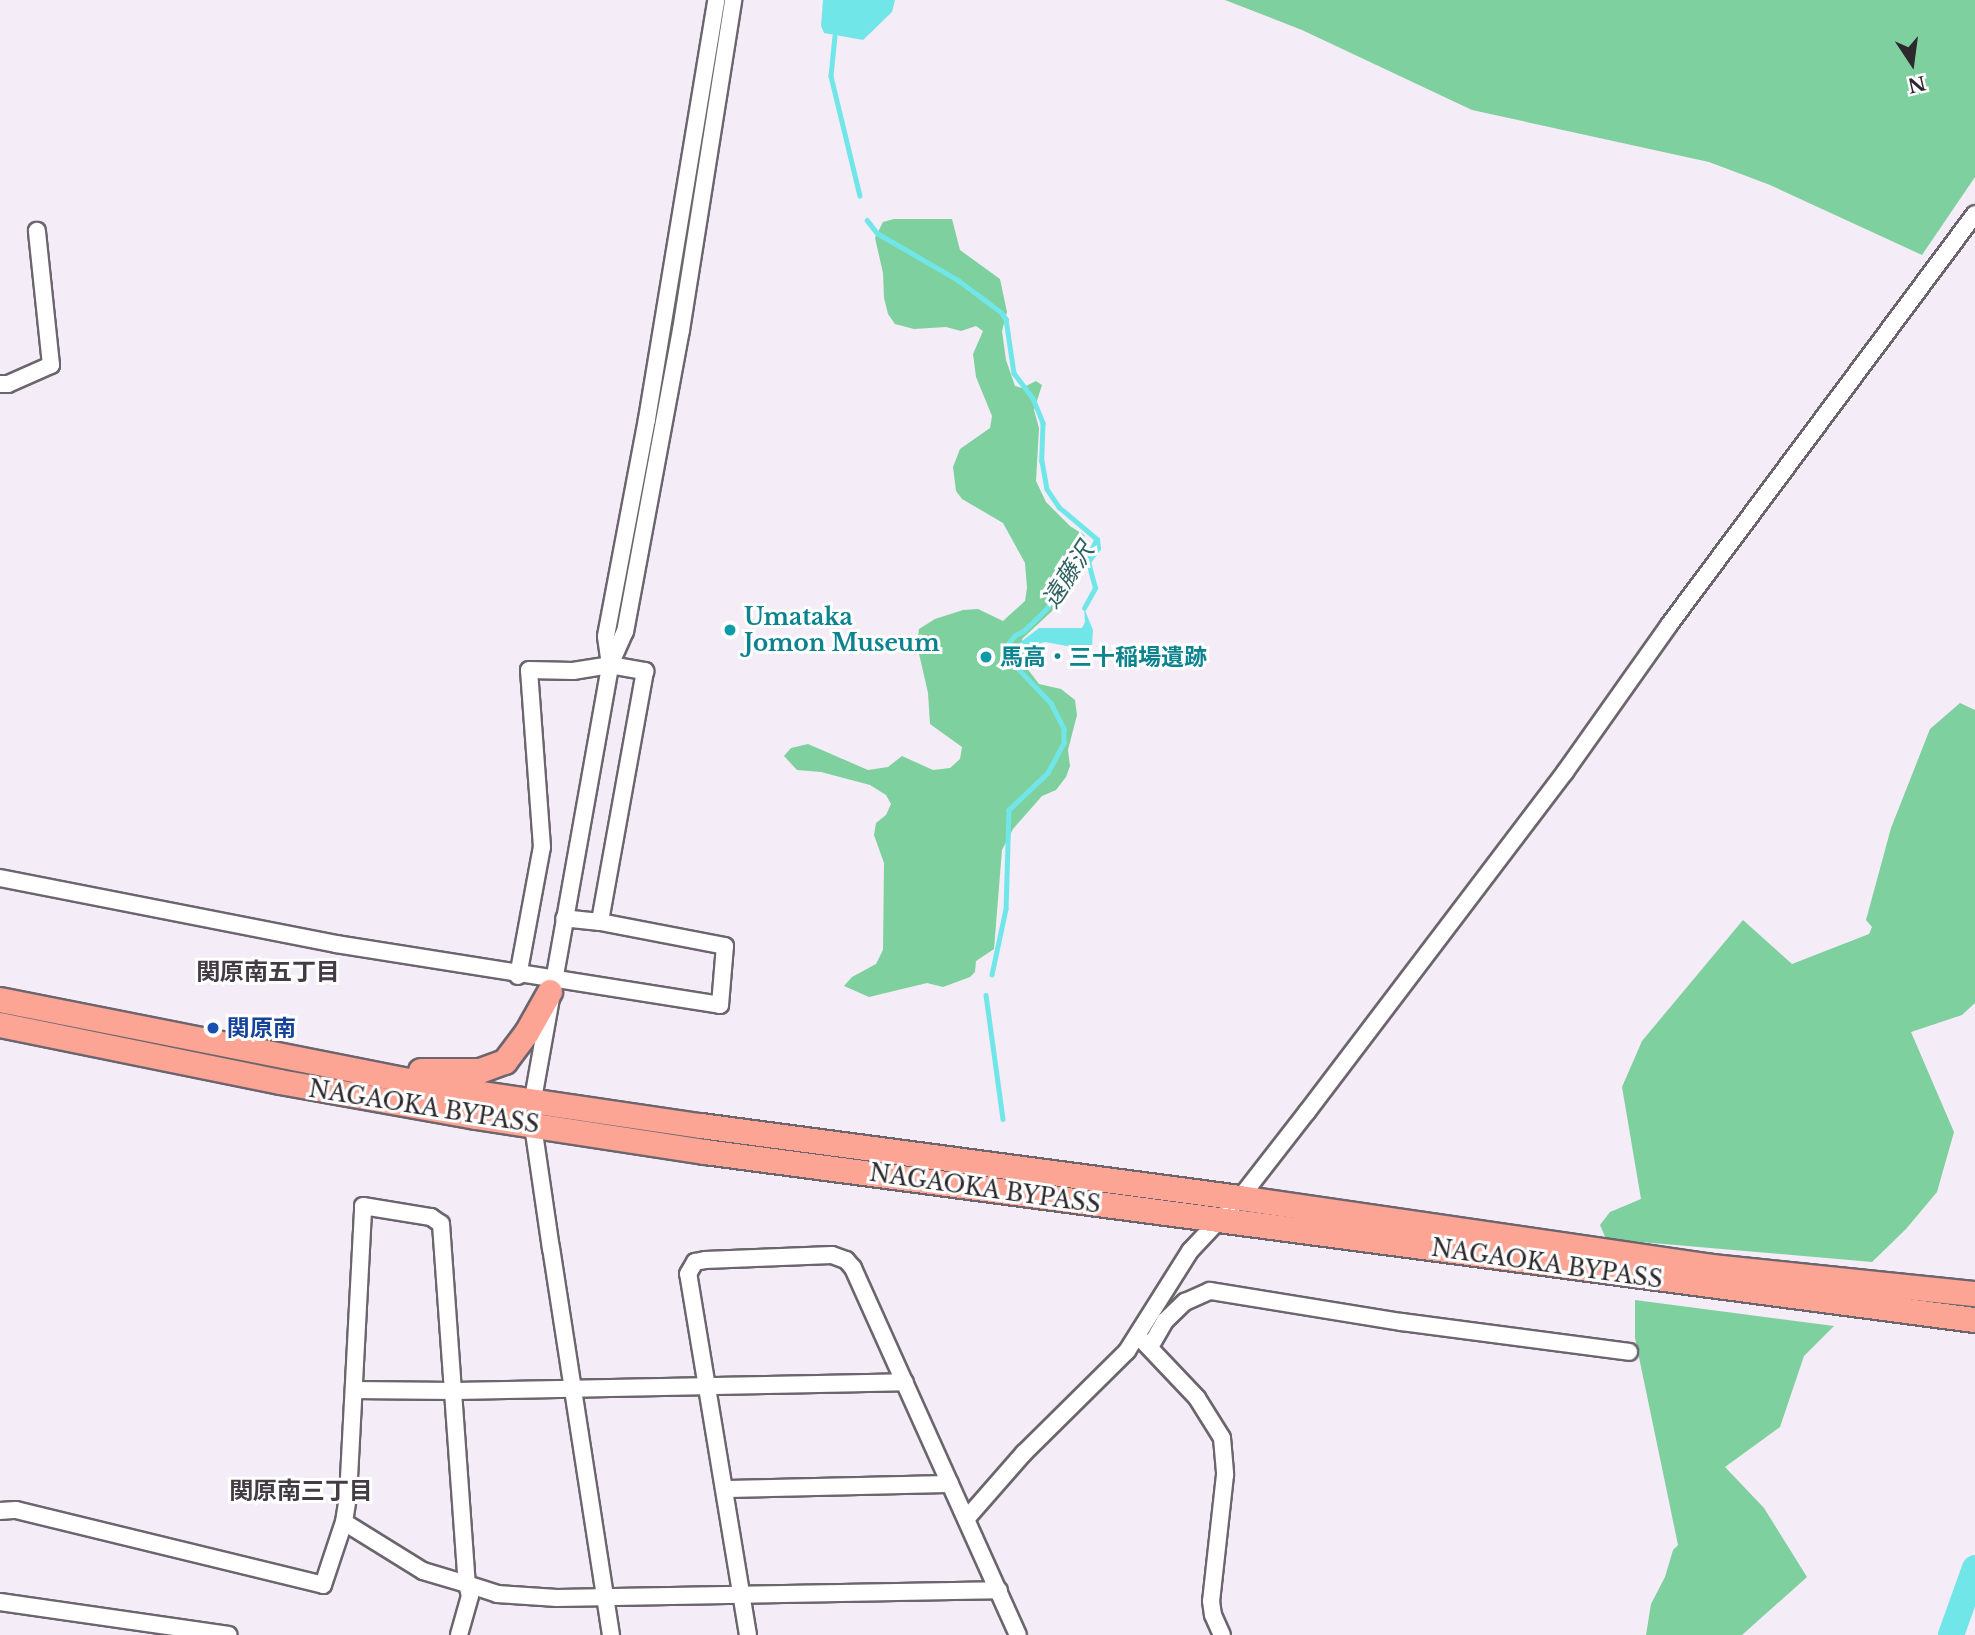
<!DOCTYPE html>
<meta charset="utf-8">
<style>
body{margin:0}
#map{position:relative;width:1975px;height:1635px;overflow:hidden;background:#f4ecf6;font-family:"Libre Baskerville","Noto Sans JP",serif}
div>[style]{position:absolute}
.forest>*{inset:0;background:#7fd09f}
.water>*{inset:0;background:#71e6e9}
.stream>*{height:4.5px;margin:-2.25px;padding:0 2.25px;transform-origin:2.25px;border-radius:2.25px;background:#71e6e9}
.river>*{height:26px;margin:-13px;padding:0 13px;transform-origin:13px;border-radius:13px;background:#71e6e9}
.roads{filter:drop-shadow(2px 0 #6c656e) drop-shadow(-2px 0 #6c656e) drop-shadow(0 2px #6c656e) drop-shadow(0 -2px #6c656e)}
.minor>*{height:16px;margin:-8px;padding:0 8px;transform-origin:8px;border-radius:8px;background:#fff}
.highway>*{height:24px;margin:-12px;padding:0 12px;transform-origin:12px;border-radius:12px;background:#fca595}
.dots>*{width:19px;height:19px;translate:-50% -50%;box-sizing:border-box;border:4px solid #fff;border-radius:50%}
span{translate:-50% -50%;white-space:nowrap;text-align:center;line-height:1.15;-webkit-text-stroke:6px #fff;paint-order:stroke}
.culture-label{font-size:23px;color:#0d838f;font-weight:700}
.left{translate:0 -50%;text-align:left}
.transit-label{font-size:23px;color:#164399;font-weight:700}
.street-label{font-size:23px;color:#2c292d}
.water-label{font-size:24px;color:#2e6162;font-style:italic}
.neighbourhood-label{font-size:24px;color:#433c44;font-weight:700}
.north{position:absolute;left:1877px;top:28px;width:70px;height:70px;-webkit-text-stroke:5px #fff;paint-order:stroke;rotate:167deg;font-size:19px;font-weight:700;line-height:28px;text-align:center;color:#2c292d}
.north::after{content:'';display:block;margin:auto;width:24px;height:32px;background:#2c292d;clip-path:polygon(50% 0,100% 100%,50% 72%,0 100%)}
</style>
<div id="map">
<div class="forest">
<i style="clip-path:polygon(1225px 0,1975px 0,1975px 177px,1922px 255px,1770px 185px,1709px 162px,1472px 110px,1302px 30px)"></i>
<i style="clip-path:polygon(894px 219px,952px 219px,960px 250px,1000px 279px,1007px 312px,1002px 331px,1006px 360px,1015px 386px,1022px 388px,1036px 381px,1042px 385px,1034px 410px,1039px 428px,1036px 481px,1046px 502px,1070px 526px,1084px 535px,1087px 543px,1078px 552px,1071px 566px,1065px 599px,1022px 639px,1026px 667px,1039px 684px,1061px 689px,1075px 700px,1077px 715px,1068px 750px,1070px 766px,1066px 777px,1056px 790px,1042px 796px,1013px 829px,1002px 850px,994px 949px,976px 961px,975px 972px,970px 977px,943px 987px,927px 983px,869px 997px,844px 986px,852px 977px,876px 964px,883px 950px,884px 863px,874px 835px,876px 823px,886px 815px,891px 804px,886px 795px,870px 785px,821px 772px,797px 770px,784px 756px,791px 748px,808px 744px,868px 770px,888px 767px,902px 756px,933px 770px,950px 768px,960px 759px,962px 747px,930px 724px,928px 693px,917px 645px,919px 629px,935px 619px,963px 610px,978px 609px,1003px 621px,1025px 601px,1027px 588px,1025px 563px,1003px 523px,962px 499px,956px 491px,953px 467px,960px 449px,990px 428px,992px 416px,976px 377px,973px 354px,983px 331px,976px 326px,961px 331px,946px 327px,914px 329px,895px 324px,888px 314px,884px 298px,883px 273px,875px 238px,883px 222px)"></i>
<i style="clip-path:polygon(1960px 703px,1975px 710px,1975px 1003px,1962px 1015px,1911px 1032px,1954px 1132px,1937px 1192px,1906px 1229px,1872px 1262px,1606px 1239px,1600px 1225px,1610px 1212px,1641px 1199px,1622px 1087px,1642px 1041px,1743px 920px,1792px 964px,1869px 934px,1872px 927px,1866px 920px,1891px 828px,1930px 729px)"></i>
<i style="clip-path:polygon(1635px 1300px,1834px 1326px,1804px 1356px,1780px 1427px,1725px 1467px,1764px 1508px,1807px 1577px,1742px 1635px,1646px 1635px,1651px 1604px,1665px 1577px,1673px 1550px,1678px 1545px,1635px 1338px)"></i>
</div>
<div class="water">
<i style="clip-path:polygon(823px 0,895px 0,892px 12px,863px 40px,824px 33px,821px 26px)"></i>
<i style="clip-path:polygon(1084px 608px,1093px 630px,1092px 646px,1078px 648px,1045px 642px,1025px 647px,1018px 644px,1039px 628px,1082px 628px,1085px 622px)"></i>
</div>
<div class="stream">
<i style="left:835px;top:36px;width:40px;rotate:95.7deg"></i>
<i style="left:831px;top:76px;width:123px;rotate:76.4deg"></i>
<i style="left:867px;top:220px;width:16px;rotate:52deg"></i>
<i style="left:877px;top:233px;width:94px;rotate:30.1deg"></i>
<i style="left:958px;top:280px;width:54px;rotate:36.7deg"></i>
<i style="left:1001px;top:312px;width:9px;rotate:54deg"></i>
<i style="left:1006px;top:319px;width:55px;rotate:81.6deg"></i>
<i style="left:1014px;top:373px;width:31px;rotate:53deg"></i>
<i style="left:1033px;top:398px;width:27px;rotate:68deg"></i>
<i style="left:1043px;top:423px;width:38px;rotate:92deg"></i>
<i style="left:1042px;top:461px;width:28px;rotate:80deg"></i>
<i style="left:1047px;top:489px;width:22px;rotate:56deg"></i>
<i style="left:1059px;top:507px;width:50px;rotate:40.1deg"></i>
<i style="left:1097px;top:539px;width:17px;rotate:115deg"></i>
<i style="left:1090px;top:554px;width:71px;rotate:128.2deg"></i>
<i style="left:1046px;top:610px;width:30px;rotate:136deg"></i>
<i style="left:1024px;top:631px;width:10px;rotate:151deg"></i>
<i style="left:1015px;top:636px;width:13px;rotate:129deg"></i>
<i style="left:1007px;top:646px;width:14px;rotate:78deg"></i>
<i style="left:1010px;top:660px;width:59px;rotate:46.4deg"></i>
<i style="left:1051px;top:703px;width:29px;rotate:63deg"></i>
<i style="left:1064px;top:729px;width:14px;rotate:90deg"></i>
<i style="left:1064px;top:743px;width:34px;rotate:118deg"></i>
<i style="left:1048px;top:773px;width:54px;rotate:136.5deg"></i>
<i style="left:1009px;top:810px;width:99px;rotate:91.7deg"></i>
<i style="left:1006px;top:909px;width:67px;rotate:102deg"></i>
<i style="left:1084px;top:608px;width:23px;rotate:-61deg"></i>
<i style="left:1095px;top:588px;width:27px;rotate:-105deg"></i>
<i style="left:1088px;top:562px;width:17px;rotate:-54deg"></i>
<i style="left:1098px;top:548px;width:8px;rotate:-97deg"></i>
<i style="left:986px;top:995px;width:125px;rotate:82.2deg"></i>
</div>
<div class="river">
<i style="left:1951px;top:1635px;width:71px;rotate:-70.3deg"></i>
</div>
<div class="roads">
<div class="minor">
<i style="left:0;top:384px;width:8px"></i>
<i style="left:8px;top:384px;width:47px;rotate:-23.8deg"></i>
<i style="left:51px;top:365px;width:135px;rotate:-96deg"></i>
<i style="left:610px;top:665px;width:29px;rotate:-98deg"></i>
<i style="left:606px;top:636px;width:221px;rotate:-79.3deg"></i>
<i style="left:647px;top:419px;width:425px;rotate:-80.6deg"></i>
<i style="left:0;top:878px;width:342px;rotate:11.1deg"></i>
<i style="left:336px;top:944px;width:389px;rotate:9deg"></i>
<i style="left:720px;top:1005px;width:59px;rotate:-85.2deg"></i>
<i style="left:725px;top:946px;width:127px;rotate:-169.1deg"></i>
<i style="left:518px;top:976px;width:131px;rotate:-79.5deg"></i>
<i style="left:542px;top:847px;width:177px;rotate:-94.2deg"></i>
<i style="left:529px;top:670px;width:44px;rotate:1.3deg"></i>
<i style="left:573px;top:671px;width:37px;rotate:-9deg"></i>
<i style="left:610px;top:665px;width:36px;rotate:10deg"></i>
<i style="left:645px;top:671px;width:255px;rotate:100.2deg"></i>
<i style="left:600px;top:922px;width:36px;rotate:-174deg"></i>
<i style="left:1143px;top:1341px;width:79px;rotate:46.5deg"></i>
<i style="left:1197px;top:1398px;width:47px;rotate:58deg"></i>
<i style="left:1222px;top:1438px;width:37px;rotate:85deg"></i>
<i style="left:1225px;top:1475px;width:127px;rotate:96.3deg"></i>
<i style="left:1211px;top:1601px;width:14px;rotate:82deg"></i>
<i style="left:1213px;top:1615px;width:22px;rotate:66deg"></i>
<i style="left:1150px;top:1347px;width:30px;rotate:-60deg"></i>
<i style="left:1165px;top:1321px;width:28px;rotate:-44deg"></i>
<i style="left:1185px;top:1302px;width:27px;rotate:-24deg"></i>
<i style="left:1210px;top:1291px;width:194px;rotate:9.2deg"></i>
<i style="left:1402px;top:1322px;width:229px;rotate:7.5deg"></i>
<i style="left:354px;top:1390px;width:101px;rotate:0.6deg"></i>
<i style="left:455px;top:1391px;width:450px;rotate:-1.1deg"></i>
<i style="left:725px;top:1489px;width:225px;rotate:-1.3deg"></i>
<i style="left:0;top:1511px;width:16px;rotate:-4deg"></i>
<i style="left:16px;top:1510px;width:316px;rotate:13.7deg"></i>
<i style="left:323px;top:1585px;width:66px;rotate:-71.6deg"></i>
<i style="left:344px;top:1522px;width:25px;rotate:-81deg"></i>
<i style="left:348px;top:1497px;width:291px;rotate:-87deg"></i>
<i style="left:363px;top:1206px;width:69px;rotate:9.2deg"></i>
<i style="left:431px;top:1217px;width:12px;rotate:35deg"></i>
<i style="left:441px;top:1224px;width:361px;rotate:85.9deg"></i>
<i style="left:467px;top:1584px;width:32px;rotate:18deg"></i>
<i style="left:497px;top:1594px;width:60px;rotate:3.8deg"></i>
<i style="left:557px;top:1598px;width:442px;rotate:-1deg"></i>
<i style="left:967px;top:1518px;width:86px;rotate:-48.8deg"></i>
<i style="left:1024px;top:1453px;width:145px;rotate:-44.7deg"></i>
<i style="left:1127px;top:1351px;width:118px;rotate:-57.8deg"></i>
<i style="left:1190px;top:1251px;width:73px;rotate:-46.7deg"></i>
<i style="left:1240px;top:1198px;width:109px;rotate:-52.1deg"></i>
<i style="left:1307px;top:1112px;width:427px;rotate:-52.8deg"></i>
<i style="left:1565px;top:772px;width:180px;rotate:-54.7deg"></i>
<i style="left:1669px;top:625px;width:512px;rotate:-53.33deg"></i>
<i style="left:344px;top:1522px;width:93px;rotate:31.8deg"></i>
<i style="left:423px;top:1571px;width:46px;rotate:16.5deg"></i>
<i style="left:467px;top:1584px;width:12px;rotate:76deg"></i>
<i style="left:470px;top:1596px;width:41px;rotate:105.8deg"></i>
<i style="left:0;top:1602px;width:231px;rotate:8.2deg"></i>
<i style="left:611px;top:1635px;width:391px;rotate:-98.8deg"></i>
<i style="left:551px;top:1249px;width:125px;rotate:-98.3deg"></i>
<i style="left:533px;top:1125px;width:26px;rotate:-90deg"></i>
<i style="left:533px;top:1099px;width:441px;rotate:-79.9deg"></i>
<i style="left:610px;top:665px;width:36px;rotate:-66deg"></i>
<i style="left:625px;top:632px;width:307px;rotate:-79.5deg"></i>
<i style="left:681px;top:330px;width:334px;rotate:-81deg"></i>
<i style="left:748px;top:1635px;width:366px;rotate:-99.4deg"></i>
<i style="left:688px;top:1274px;width:14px;rotate:-60deg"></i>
<i style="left:695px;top:1262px;width:10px;rotate:-11deg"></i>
<i style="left:705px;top:1260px;width:127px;rotate:-2.3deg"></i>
<i style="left:832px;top:1255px;width:15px;rotate:20deg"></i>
<i style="left:846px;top:1260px;width:11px;rotate:49deg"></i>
<i style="left:853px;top:1268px;width:402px;rotate:65.8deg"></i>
</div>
<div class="highway">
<i style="left:0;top:1000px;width:458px;rotate:11.2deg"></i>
<i style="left:449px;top:1089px;width:255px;rotate:8.4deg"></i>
<i style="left:701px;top:1126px;width:544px;rotate:7.61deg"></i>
<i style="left:1240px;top:1198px;width:477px;rotate:8.3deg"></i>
<i style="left:1712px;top:1267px;width:264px;rotate:5.9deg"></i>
<i style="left:0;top:1025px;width:286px;rotate:11.5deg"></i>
<i style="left:280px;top:1082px;width:199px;rotate:10.1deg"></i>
<i style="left:476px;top:1117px;width:232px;rotate:8.7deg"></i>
<i style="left:705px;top:1152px;width:1281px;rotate:7.54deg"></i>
<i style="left:421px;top:1071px;width:59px"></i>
<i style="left:480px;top:1071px;width:27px;rotate:-20deg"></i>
<i style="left:505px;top:1062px;width:36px;rotate:-53deg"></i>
<i style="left:527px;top:1033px;width:47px;rotate:-60.7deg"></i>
</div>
</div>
<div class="dots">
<i style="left:730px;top:630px;background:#0f9aa8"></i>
<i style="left:986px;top:657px;background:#0f9aa8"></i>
<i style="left:213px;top:1028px;background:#1a4fb4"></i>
</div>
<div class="culture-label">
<span class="left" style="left:744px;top:630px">Umataka<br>Jomon Museum</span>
<span class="left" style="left:1000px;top:657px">馬高・三十稲場遺跡</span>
</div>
<div class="transit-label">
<span class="left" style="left:227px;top:1028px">関原南</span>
</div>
<div class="street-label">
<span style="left:424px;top:1107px;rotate:9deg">NAGAOKA BYPASS</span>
<span style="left:985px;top:1189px;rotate:8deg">NAGAOKA BYPASS</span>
<span style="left:1547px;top:1264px;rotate:8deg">NAGAOKA BYPASS</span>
</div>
<div class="water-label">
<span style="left:1068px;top:575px;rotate:-57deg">遠藤沢</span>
</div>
<div class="neighbourhood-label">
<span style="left:268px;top:972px">関原南五丁目</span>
<span style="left:301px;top:1491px">関原南三丁目</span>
</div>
<div class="north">N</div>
</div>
